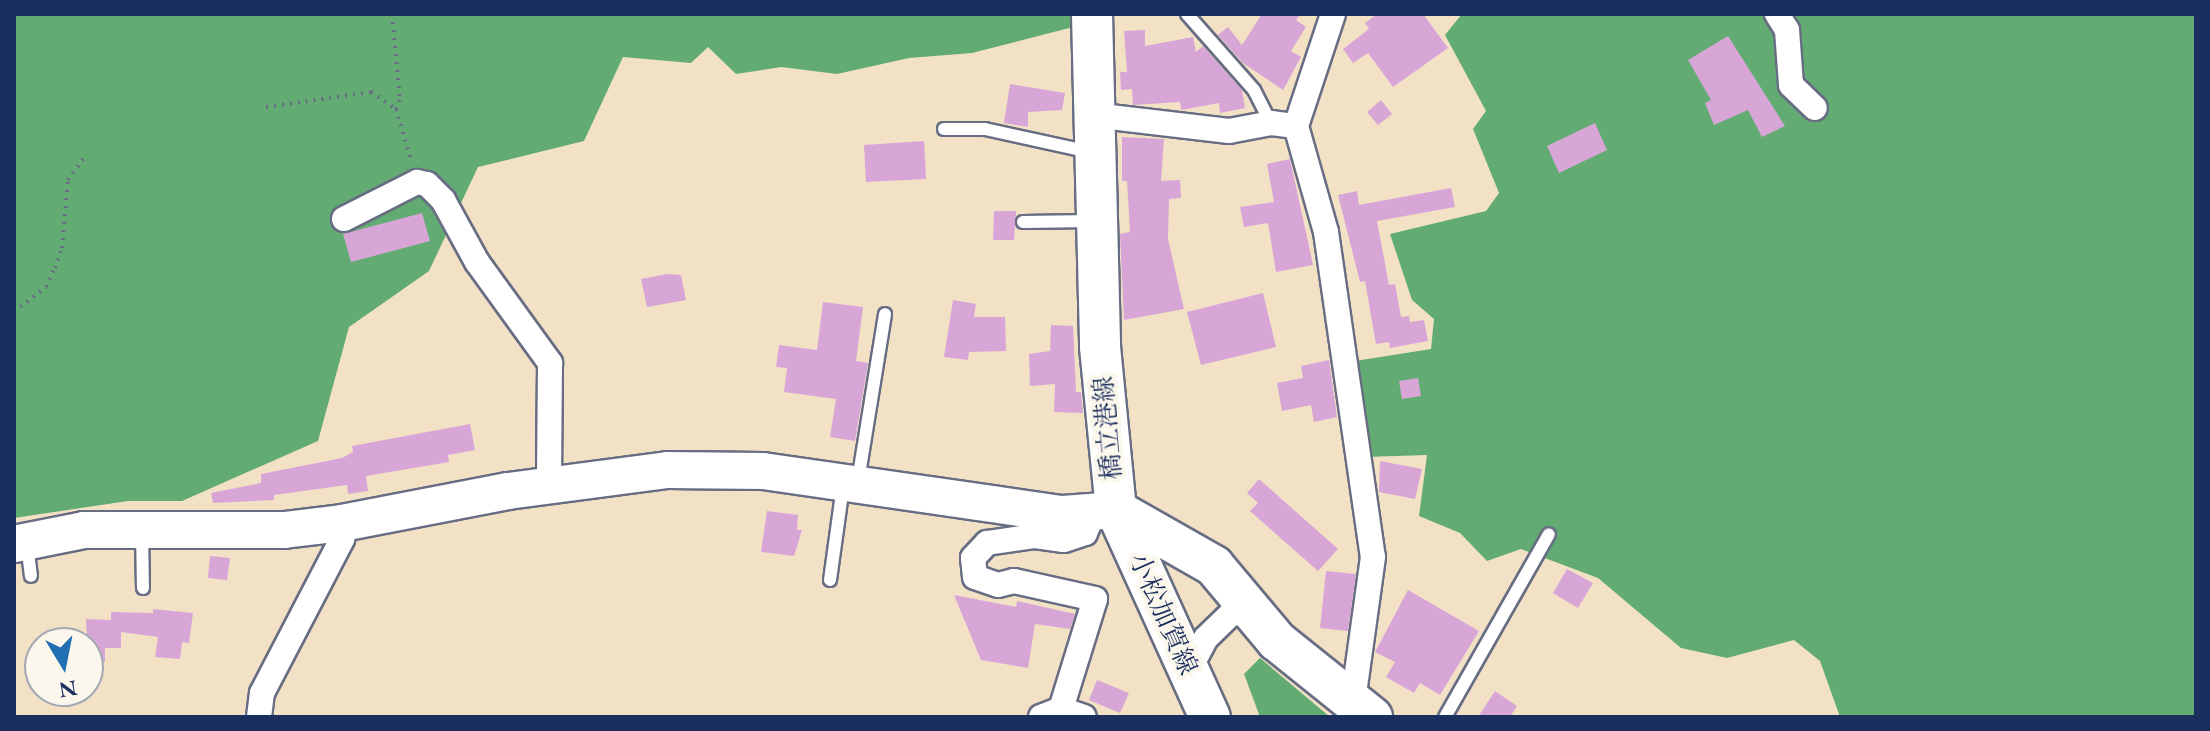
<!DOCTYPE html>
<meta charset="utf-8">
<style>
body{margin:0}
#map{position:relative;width:2210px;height:731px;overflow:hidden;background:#f3e1c6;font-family:"EB Garamond","Noto Serif JP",serif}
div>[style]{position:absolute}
.forest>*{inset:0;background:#62ac74}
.building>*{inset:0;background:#d8a6d6}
.path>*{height:4px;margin-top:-2px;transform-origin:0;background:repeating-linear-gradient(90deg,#676d82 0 2px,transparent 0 8px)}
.roads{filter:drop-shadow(2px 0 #676d82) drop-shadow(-2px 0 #676d82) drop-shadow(0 2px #676d82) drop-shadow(0 -2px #676d82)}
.lane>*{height:12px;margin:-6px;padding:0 6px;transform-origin:6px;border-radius:6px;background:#fff}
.street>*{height:24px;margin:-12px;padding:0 12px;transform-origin:12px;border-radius:12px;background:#fff}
.secondary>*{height:36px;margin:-18px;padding:0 18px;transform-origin:18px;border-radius:18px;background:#fff}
.primary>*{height:40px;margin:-20px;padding:0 20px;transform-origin:20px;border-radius:20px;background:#fff}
span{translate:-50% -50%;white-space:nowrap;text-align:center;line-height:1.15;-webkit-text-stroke:8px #fbf7ec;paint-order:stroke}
.street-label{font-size:26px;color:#1b2f5e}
.frame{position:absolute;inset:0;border:16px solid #1b2f5e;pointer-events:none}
.north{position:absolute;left:24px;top:627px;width:80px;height:80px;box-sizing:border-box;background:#fbf7ec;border:2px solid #a1a7b3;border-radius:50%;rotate:170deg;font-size:22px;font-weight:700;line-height:32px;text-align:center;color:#1b2f5e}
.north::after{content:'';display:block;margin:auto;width:28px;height:36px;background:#1f6fb2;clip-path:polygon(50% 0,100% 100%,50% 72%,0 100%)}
</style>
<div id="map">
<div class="forest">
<i style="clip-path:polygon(14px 14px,1077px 14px,1077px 26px,972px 53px,909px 58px,837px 74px,781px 67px,736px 74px,708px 47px,691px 63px,623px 57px,584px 141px,478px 167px,429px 271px,349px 327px,318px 441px,182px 501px,128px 501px,14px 518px)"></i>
<i style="clip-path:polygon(1462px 14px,2196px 14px,2196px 717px,1840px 717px,1820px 661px,1794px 640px,1727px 658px,1681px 648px,1598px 578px,1521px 549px,1487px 561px,1460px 533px,1419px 516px,1427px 455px,1365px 457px,1355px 361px,1431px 349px,1434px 319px,1412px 300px,1390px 234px,1486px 211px,1499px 193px,1473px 129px,1486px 111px,1445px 35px)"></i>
<i style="clip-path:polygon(1260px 658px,1330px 717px,1260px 717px,1244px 674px)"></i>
</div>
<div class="building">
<i style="clip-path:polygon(1262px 14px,1301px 14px,1296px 20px,1306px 27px,1291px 51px,1301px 57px,1283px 90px,1243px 63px,1218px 35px,1228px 27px,1242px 45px)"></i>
<i style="clip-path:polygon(1377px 14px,1423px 14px,1448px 48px,1393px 87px,1368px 53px,1353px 63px,1343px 49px,1369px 29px,1365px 23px)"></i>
<i style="clip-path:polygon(1145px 30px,1145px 46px,1193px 37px,1196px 52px,1203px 46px,1242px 90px,1245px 108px,1220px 113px,1219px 103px,1181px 110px,1180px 102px,1133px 105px,1132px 89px,1121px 90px,1120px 72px,1127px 72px,1124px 31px)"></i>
<i style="clip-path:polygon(1728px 36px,1785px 126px,1762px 137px,1748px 110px,1714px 125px,1705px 103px,1711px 100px,1688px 60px)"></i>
<i style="clip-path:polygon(1010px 84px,1065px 93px,1062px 110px,1028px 112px,1028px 127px,1004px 123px)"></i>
<i style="clip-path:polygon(1381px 100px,1392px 114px,1378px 125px,1367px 112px)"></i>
<i style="clip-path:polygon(1595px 123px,1607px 150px,1559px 173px,1547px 146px)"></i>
<i style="clip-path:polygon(1122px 137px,1164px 139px,1161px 181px,1180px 180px,1181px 198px,1169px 199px,1168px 239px,1184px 309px,1124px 320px,1120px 234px,1130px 232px,1127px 181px,1122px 181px)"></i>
<i style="clip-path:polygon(924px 141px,926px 179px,866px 182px,864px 145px)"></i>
<i style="clip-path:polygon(1290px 159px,1313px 265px,1276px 272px,1268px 223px,1244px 227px,1240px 207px,1274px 202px,1267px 164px)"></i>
<i style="clip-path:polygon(1451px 188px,1455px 207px,1377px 221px,1389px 285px,1395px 284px,1401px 317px,1409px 316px,1410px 322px,1424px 320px,1428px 341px,1390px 348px,1389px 342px,1376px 344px,1365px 281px,1360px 282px,1338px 195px,1357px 191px,1359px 205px)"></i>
<i style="clip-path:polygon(994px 211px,1016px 211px,1014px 240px,993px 240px)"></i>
<i style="clip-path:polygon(422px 213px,430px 241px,351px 262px,343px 234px)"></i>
<i style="clip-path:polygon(667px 274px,681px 275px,686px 300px,647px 307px,641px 279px)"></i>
<i style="clip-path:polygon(1263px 293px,1276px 347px,1201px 365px,1187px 312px)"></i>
<i style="clip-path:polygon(953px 300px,976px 304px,974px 317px,1005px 317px,1006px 351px,969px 352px,968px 360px,944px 357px)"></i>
<i style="clip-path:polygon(823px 302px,863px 307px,856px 361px,868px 363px,855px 441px,830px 437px,836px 399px,784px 392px,787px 368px,776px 367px,779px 345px,817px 350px)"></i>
<i style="clip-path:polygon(1051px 325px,1073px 326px,1076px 392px,1081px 392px,1083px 413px,1054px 412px,1055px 384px,1030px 386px,1029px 354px,1050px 351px)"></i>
<i style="clip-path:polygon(1329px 360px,1337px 417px,1314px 422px,1311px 405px,1282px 411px,1277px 383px,1303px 378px,1301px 366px)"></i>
<i style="clip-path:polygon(1418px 378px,1421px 396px,1402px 399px,1399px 381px)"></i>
<i style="clip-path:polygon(470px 424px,475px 450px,448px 455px,449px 462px,366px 476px,368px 491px,348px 494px,347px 485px,274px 495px,274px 500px,213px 503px,211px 493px,261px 483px,261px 474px,342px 458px,353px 452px,352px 446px)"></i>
<i style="clip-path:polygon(1380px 461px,1422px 469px,1415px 499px,1379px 492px)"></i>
<i style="clip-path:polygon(1259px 479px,1338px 549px,1318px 571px,1250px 511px,1258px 503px,1247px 493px)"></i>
<i style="clip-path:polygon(767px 511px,798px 515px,797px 530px,802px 530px,794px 556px,761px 552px)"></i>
<i style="clip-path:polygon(210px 556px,230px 558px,227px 580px,208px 578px)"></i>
<i style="clip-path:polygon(1567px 569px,1593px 583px,1578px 608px,1553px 593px)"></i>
<i style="clip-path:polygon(1326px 571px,1356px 574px,1348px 631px,1320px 628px)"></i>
<i style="clip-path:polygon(1408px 590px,1479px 631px,1440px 695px,1420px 683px,1414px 693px,1386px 677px,1395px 662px,1375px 652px)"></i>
<i style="clip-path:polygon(954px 595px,1016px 607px,1017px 601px,1075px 614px,1070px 629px,1035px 624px,1028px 668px,981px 660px)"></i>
<i style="clip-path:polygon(153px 609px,193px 613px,189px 643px,182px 642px,180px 659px,155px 657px,158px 637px,121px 632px,121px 648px,105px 648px,105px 662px,88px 661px,86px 619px,111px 620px,111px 612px,153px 613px)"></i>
<i style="clip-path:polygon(1097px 680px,1129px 693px,1120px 713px,1089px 700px)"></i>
<i style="clip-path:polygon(1495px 691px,1517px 706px,1510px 717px,1478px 717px)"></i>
</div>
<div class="path">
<i style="left:392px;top:14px;width:86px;rotate:84.7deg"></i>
<i style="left:400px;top:100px;width:10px;rotate:114deg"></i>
<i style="left:266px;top:107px;width:106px;rotate:-8.1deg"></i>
<i style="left:371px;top:92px;width:30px;rotate:34deg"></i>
<i style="left:396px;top:109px;width:53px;rotate:73.6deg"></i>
<i style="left:14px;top:312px;width:41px;rotate:-38deg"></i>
<i style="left:46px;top:287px;width:21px;rotate:-65deg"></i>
<i style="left:55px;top:268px;width:21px;rotate:-71deg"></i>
<i style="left:62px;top:248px;width:68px;rotate:-85deg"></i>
<i style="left:68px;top:180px;width:29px;rotate:-54deg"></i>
</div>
<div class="roads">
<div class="lane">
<i style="left:1187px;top:14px;width:101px;rotate:48.6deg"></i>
<i style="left:1254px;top:90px;width:37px;rotate:63deg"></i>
<i style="left:944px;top:129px;width:41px"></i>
<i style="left:985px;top:129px;width:107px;rotate:12.4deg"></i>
<i style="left:1023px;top:222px;width:68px;rotate:-0.8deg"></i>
<i style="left:858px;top:481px;width:169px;rotate:-80.8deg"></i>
<i style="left:142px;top:532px;width:56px;rotate:89deg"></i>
<i style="left:27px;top:544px;width:32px;rotate:83deg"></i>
<i style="left:830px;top:580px;width:95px;rotate:-82.1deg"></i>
<i style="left:1445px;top:717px;width:210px;rotate:-60.4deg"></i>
</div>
<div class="street">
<i style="left:1777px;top:14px;width:19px;rotate:58deg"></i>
<i style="left:1787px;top:30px;width:55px;rotate:85.8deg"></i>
<i style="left:1791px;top:85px;width:33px;rotate:44deg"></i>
<i style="left:1093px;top:115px;width:137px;rotate:6.7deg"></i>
<i style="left:1229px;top:131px;width:43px;rotate:-10.8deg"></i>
<i style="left:1271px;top:123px;width:25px;rotate:7deg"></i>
<i style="left:1296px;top:126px;width:110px;rotate:74.2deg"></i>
<i style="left:1326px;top:232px;width:328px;rotate:81.8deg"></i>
<i style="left:1373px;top:557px;width:145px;rotate:97.9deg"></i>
<i style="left:1296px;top:126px;width:118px;rotate:-71.7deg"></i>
<i style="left:344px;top:219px;width:82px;rotate:-26.9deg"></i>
<i style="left:417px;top:182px;width:10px;rotate:11deg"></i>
<i style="left:427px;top:184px;width:23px;rotate:45deg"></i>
<i style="left:443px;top:200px;width:71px;rotate:61.3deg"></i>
<i style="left:477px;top:262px;width:125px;rotate:54.1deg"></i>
<i style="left:550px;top:363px;width:122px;rotate:90.5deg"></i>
<i style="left:1189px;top:670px;width:36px;rotate:-62deg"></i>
<i style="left:1206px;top:638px;width:36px;rotate:-44deg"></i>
<i style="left:1232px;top:613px;width:18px;rotate:3deg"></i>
<i style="left:1061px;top:709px;width:115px;rotate:-72.8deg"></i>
<i style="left:1095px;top:599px;width:83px;rotate:-167.5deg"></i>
<i style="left:1014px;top:581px;width:16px;rotate:166deg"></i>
<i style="left:998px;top:585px;width:24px;rotate:-161deg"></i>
<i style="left:975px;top:577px;width:19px;rotate:-96deg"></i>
<i style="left:973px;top:558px;width:21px;rotate:-47deg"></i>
<i style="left:987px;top:543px;width:49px;rotate:-8.3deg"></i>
<i style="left:1035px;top:536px;width:29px;rotate:8deg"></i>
<i style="left:1064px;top:540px;width:22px;rotate:-18deg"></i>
<i style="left:1085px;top:533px;width:23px;rotate:-67deg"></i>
<i style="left:259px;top:717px;width:24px;rotate:-83deg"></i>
<i style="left:262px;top:693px;width:174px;rotate:-62.5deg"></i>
<i style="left:342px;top:539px;width:16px;rotate:-90deg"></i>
<i style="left:1041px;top:717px;width:22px;rotate:-22deg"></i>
<i style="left:1061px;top:709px;width:24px;rotate:19deg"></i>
</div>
<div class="secondary">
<i style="left:14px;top:544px;width:71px;rotate:-11.3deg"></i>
<i style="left:84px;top:530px;width:200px"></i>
<i style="left:284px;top:530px;width:58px;rotate:-6.9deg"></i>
<i style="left:342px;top:523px;width:169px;rotate:-10.9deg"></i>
<i style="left:508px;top:491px;width:161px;rotate:-7.5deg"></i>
<i style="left:668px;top:470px;width:95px;rotate:0.6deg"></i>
<i style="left:763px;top:471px;width:303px;rotate:8.2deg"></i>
<i style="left:1063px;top:514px;width:53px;rotate:-4.3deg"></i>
</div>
<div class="primary">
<i style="left:1092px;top:14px;width:333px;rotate:88.6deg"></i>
<i style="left:1100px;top:347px;width:164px;rotate:84.4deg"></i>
<i style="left:1116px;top:510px;width:227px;rotate:65.6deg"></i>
<i style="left:1116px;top:510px;width:113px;rotate:29.7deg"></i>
<i style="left:1214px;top:566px;width:98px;rotate:50deg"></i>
<i style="left:1277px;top:641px;width:122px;rotate:38.7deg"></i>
</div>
</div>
<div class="street-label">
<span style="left:1108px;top:428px;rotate:-95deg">橋立港線</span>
<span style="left:1163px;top:614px;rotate:66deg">小松加賀線</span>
</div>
<div class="frame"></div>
<div class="north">N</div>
</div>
